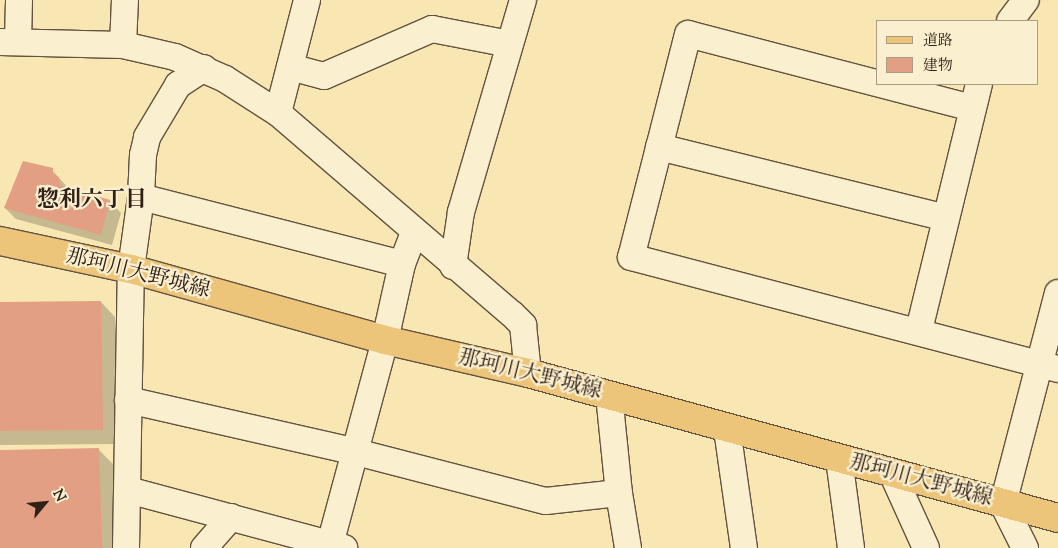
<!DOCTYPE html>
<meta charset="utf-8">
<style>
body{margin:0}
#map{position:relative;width:1058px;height:548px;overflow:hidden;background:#f8e7b3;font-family:"Sorts Mill Goudy","Noto Serif JP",serif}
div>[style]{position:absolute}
.shadow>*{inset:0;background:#0003}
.building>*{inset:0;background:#e29f83}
.roads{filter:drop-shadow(1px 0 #63523f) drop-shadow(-1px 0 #63523f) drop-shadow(0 1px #63523f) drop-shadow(0 -1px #63523f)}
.minor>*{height:26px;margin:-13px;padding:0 13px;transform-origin:13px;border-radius:13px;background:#faefce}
.major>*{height:28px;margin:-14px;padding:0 14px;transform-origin:14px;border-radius:14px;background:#ecc47a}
span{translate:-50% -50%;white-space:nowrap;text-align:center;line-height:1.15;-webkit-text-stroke:4.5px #faefce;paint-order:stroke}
.street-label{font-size:21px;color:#312018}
.neighbourhood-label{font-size:22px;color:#312018;font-weight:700}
.legend{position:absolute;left:876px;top:20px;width:162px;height:65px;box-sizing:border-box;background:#faefce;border:1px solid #aa9c85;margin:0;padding:6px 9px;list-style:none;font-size:15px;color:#312018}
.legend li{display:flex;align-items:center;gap:10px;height:25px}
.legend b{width:25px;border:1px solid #aa9c85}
.north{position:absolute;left:20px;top:478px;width:50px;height:50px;-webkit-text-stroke:4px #faefce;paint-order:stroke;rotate:62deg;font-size:14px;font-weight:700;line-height:20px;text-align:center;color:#312018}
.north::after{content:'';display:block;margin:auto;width:18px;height:22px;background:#312018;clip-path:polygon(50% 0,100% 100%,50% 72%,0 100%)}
</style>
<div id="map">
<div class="shadow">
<i style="clip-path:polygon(52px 170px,70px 190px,110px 201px,121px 213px,112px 245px,16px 219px,5px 208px)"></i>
<i style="clip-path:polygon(101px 302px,115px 317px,117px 444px,0 445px,0 303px)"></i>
<i style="clip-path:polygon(98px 449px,113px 464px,115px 548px,0 548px,0 452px)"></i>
</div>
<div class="building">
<i style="clip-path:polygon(23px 161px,53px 168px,53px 174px,59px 177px,59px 185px,110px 200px,101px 235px,4px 208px)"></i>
<i style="clip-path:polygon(101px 301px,103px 430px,0 431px,0 302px)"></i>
<i style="clip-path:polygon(99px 448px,102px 548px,0 548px,0 450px)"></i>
</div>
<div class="roads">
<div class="minor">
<i style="left:1010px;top:21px;width:26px;rotate:-53deg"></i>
<i style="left:18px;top:41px;width:41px;rotate:-88.6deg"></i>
<i style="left:0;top:42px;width:123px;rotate:1.4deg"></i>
<i style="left:123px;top:45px;width:53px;rotate:13deg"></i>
<i style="left:175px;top:57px;width:55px;rotate:23.7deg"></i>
<i style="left:225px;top:79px;width:63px;rotate:32.7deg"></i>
<i style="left:278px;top:113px;width:308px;rotate:40.7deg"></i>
<i style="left:512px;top:314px;width:16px;rotate:45deg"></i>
<i style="left:523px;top:325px;width:48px;rotate:84.1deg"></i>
<i style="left:123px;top:45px;width:45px;rotate:-87.5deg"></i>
<i style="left:290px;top:67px;width:35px;rotate:15deg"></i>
<i style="left:324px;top:76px;width:118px;rotate:-23.5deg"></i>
<i style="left:432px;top:29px;width:79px;rotate:10.9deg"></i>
<i style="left:972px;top:108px;width:293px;rotate:-165.4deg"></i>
<i style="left:688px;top:34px;width:230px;rotate:104.3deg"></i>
<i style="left:631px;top:257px;width:441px;rotate:14.7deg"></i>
<i style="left:278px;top:113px;width:117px;rotate:-75.6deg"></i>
<i style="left:659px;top:147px;width:295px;rotate:13.9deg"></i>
<i style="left:141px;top:197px;width:269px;rotate:14.4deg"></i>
<i style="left:453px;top:266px;width:55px;rotate:-81.6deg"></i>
<i style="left:461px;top:212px;width:221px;rotate:-73.7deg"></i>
<i style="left:919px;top:330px;width:253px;rotate:-76.3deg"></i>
<i style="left:609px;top:395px;width:99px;rotate:84.2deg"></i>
<i style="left:619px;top:493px;width:56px;rotate:80.7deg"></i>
<i style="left:128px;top:400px;width:234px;rotate:12.8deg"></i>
<i style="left:356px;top:452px;width:196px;rotate:14.5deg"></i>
<i style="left:546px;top:501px;width:73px;rotate:-6.3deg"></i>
<i style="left:727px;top:429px;width:120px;rotate:81.9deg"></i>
<i style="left:839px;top:459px;width:90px;rotate:82.3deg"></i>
<i style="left:892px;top:473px;width:82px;rotate:65.6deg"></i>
<i style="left:128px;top:490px;width:224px;rotate:15deg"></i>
<i style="left:126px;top:548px;width:279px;rotate:-89deg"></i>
<i style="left:131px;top:269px;width:73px;rotate:-82.1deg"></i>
<i style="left:141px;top:197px;width:42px;rotate:-87.3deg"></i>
<i style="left:143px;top:155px;width:18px;rotate:-77deg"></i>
<i style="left:147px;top:137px;width:61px;rotate:-59.2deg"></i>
<i style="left:178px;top:85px;width:31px;rotate:-33deg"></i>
<i style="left:204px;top:548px;width:41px;rotate:-48.9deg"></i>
<i style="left:329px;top:548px;width:215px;rotate:-74.9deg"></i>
<i style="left:385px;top:340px;width:78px;rotate:-77.4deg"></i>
<i style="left:402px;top:264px;width:34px;rotate:-69deg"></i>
<i style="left:1025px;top:548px;width:49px;rotate:-116.6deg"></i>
<i style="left:1003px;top:504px;width:218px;rotate:-75.4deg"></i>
</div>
<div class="major">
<i style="left:0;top:241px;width:134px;rotate:12.1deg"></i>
<i style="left:131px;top:269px;width:264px;rotate:15.6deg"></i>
<i style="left:385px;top:340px;width:147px;rotate:13deg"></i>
<i style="left:528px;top:373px;width:549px;rotate:15.3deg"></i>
</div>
</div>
<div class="street-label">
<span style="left:138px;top:274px;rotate:14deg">那珂川大野城線</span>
<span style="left:530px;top:375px;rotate:14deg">那珂川大野城線</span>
<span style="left:921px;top:481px;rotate:15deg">那珂川大野城線</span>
</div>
<div class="neighbourhood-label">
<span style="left:92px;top:202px">惣利六丁目</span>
</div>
<ul class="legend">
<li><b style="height:6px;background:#ecc47a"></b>道路</li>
<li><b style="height:14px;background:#e29f83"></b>建物</li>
</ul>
<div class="north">N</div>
</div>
